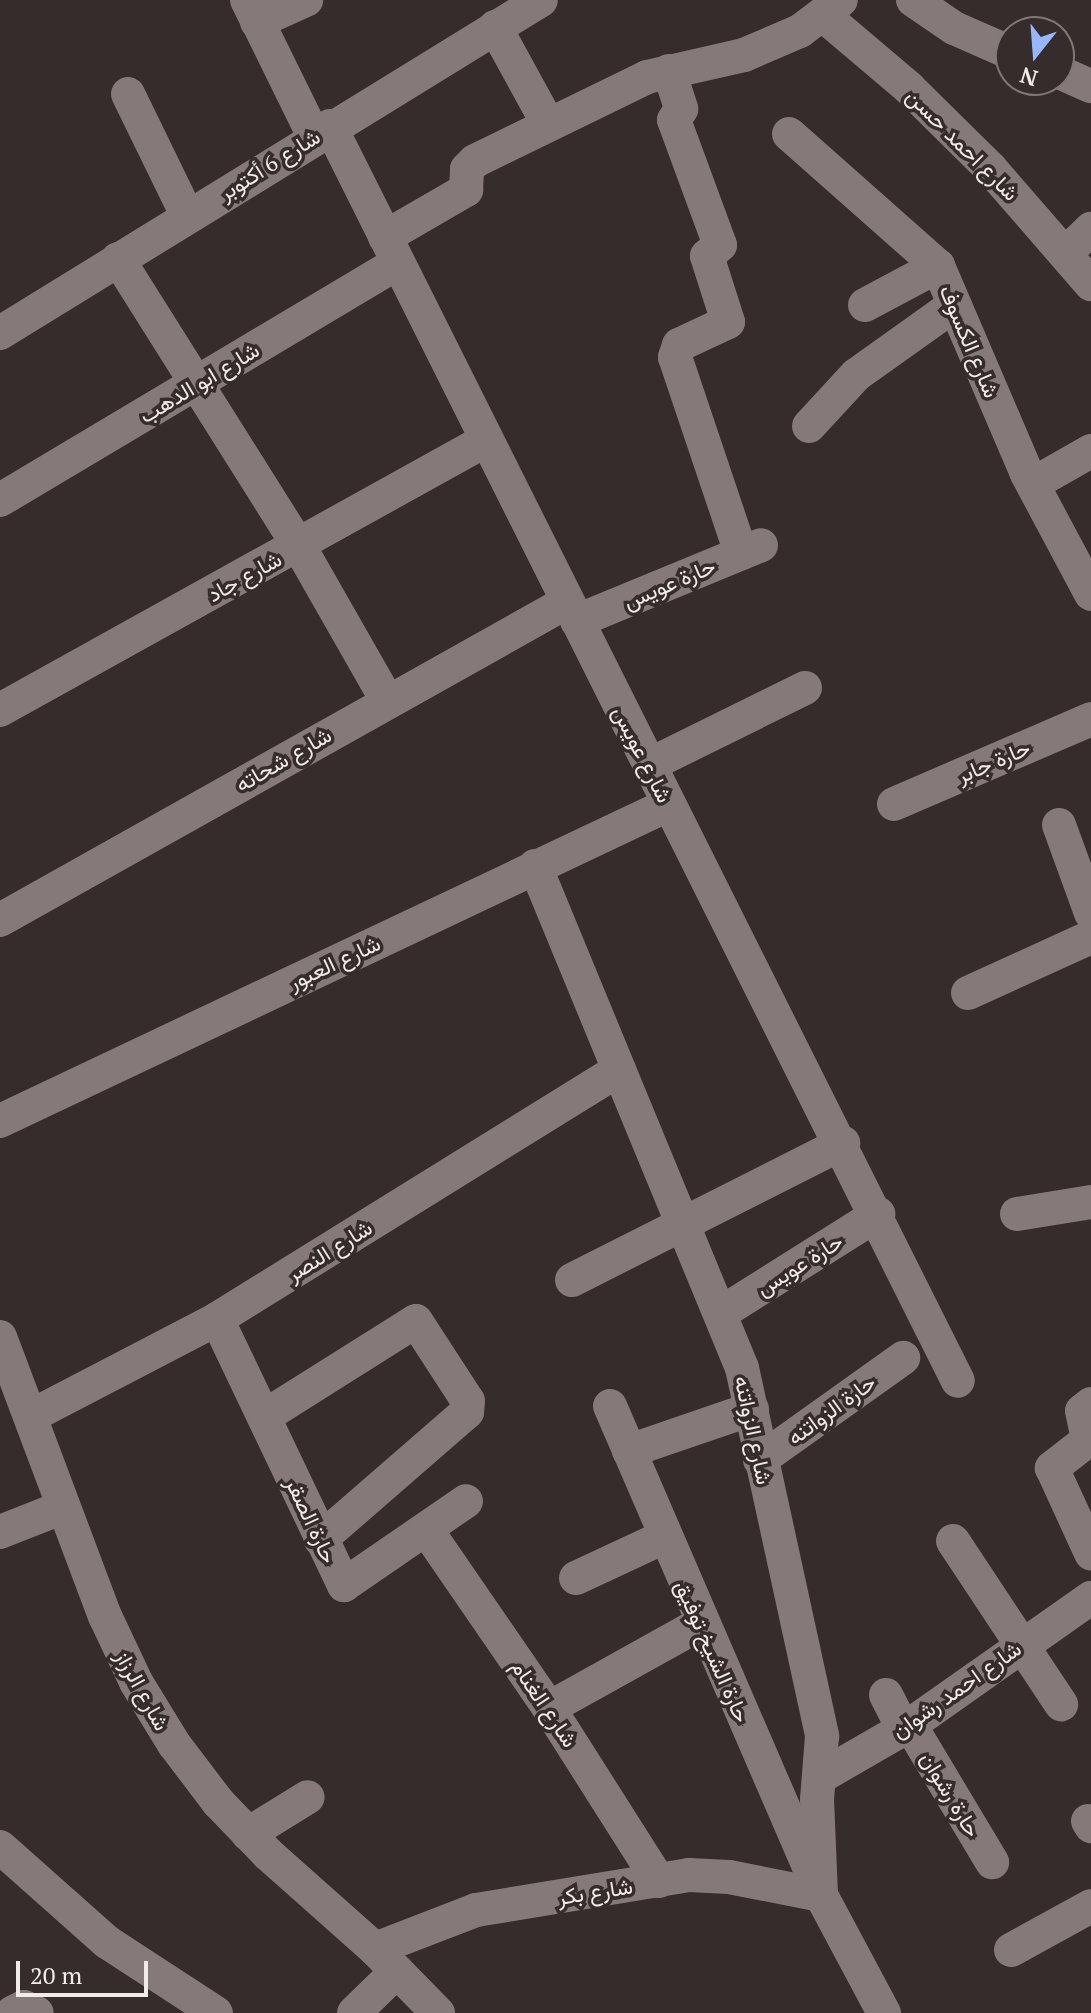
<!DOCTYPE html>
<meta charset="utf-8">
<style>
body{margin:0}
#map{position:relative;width:1091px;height:2013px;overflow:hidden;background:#352c2b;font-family:"PT Serif",Vazirmatn,serif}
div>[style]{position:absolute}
.street>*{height:34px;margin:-17px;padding:0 17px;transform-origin:17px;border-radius:17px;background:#857a79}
span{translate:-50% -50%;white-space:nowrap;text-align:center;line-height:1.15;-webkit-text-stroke:7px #352c2b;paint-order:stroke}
.street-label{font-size:22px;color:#f1ebea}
.north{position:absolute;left:995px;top:16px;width:80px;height:80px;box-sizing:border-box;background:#352c2b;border:2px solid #807877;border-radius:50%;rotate:197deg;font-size:22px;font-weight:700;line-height:32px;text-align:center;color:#f1ebea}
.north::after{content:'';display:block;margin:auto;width:28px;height:36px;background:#97b6fd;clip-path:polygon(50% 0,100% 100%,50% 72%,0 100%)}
.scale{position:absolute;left:16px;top:1961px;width:132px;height:36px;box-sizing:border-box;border:4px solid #f1ebea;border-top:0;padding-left:10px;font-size:24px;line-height:28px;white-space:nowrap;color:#f1ebea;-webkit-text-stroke:6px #352c2b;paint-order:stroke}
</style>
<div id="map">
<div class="street">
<i style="left:247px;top:0;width:152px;rotate:63.8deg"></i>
<i style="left:913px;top:0;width:50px;rotate:34.3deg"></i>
<i style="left:954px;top:28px;width:62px;rotate:23.7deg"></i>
<i style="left:823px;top:15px;width:113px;rotate:40.3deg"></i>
<i style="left:909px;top:88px;width:114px;rotate:44.6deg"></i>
<i style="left:990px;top:168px;width:154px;rotate:49deg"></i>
<i style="left:257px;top:22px;width:54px;rotate:-24.2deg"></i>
<i style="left:495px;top:27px;width:111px;rotate:61.3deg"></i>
<i style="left:669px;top:71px;width:40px;rotate:72deg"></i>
<i style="left:681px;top:109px;width:13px;rotate:122deg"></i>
<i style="left:674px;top:120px;width:133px;rotate:69.8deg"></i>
<i style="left:720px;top:245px;width:17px;rotate:140deg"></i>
<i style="left:707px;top:256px;width:69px;rotate:72.3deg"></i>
<i style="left:728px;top:322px;width:54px;rotate:154.9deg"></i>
<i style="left:679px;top:345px;width:13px;rotate:108deg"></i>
<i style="left:675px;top:357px;width:207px;rotate:71.4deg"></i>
<i style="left:1059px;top:72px;width:35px;rotate:24deg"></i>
<i style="left:128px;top:94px;width:135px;rotate:64deg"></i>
<i style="left:330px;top:126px;width:1403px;rotate:63.42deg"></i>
<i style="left:789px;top:134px;width:199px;rotate:41.5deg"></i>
<i style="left:938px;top:266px;width:226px;rotate:66.8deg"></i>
<i style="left:1027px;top:474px;width:136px;rotate:61.9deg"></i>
<i style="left:385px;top:237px;width:94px;rotate:-30.1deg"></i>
<i style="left:466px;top:190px;width:21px;rotate:-87deg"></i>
<i style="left:467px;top:169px;width:11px;rotate:-45deg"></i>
<i style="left:475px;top:161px;width:191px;rotate:-26deg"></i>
<i style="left:647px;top:77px;width:99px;rotate:-12.8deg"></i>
<i style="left:744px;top:55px;width:61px;rotate:-23.2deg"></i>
<i style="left:800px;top:31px;width:51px;rotate:-37.1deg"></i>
<i style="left:1066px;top:253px;width:35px;rotate:-44deg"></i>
<i style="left:118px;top:259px;width:339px;rotate:57.8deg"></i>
<i style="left:299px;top:546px;width:177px;rotate:60.3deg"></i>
<i style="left:865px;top:305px;width:83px;rotate:-28.1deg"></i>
<i style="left:0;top:333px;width:635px;rotate:-31.61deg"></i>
<i style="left:809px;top:426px;width:69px;rotate:-47.3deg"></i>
<i style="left:856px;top:375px;width:120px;rotate:-35.5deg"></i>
<i style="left:1033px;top:484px;width:67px;rotate:-29.6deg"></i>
<i style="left:0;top:500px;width:463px;rotate:-30.8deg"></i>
<i style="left:577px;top:621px;width:199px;rotate:-22.4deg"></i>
<i style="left:0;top:710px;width:556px;rotate:-29.05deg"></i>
<i style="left:649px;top:765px;width:174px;rotate:-26.3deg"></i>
<i style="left:894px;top:804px;width:215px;rotate:-23.3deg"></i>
<i style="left:1059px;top:825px;width:94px;rotate:70deg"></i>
<i style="left:535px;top:866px;width:543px;rotate:67.59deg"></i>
<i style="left:742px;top:1368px;width:377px;rotate:77.7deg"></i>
<i style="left:822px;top:1736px;width:63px;rotate:94.5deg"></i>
<i style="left:817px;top:1799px;width:96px;rotate:87.6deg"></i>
<i style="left:821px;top:1895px;width:134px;rotate:61.9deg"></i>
<i style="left:0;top:920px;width:650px;rotate:-29.29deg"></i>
<i style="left:968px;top:993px;width:135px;rotate:-24.5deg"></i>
<i style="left:0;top:1121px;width:739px;rotate:-25.32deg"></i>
<i style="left:1017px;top:1214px;width:75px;rotate:-9.2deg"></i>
<i style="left:572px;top:1280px;width:304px;rotate:-26.8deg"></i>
<i style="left:721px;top:1313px;width:186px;rotate:-32.2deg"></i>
<i style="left:217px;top:1319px;width:295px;rotate:64.5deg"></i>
<i style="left:344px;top:1585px;width:148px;rotate:-34.5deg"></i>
<i style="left:0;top:1337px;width:298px;rotate:69.4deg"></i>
<i style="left:105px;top:1616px;width:73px;rotate:64.8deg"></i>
<i style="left:136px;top:1682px;width:73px;rotate:58.5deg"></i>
<i style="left:174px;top:1744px;width:73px;rotate:52.8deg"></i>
<i style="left:218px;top:1802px;width:72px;rotate:46.1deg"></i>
<i style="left:268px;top:1854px;width:143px;rotate:41.6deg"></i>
<i style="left:375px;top:1949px;width:90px;rotate:45.5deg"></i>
<i style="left:1091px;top:1404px;width:11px;rotate:142deg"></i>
<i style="left:1082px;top:1411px;width:30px;rotate:78deg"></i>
<i style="left:1088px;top:1440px;width:46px;rotate:142.1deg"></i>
<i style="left:1052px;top:1468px;width:94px;rotate:65.4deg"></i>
<i style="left:610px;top:1406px;width:512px;rotate:66.64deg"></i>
<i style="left:31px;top:1416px;width:210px;rotate:-27.5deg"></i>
<i style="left:217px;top:1319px;width:473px;rotate:-31.8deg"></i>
<i style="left:265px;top:1416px;width:178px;rotate:-32.2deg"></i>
<i style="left:416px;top:1321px;width:95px;rotate:57deg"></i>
<i style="left:468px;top:1401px;width:11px;rotate:95deg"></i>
<i style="left:467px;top:1412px;width:194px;rotate:139deg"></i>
<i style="left:629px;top:1451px;width:130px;rotate:-18.9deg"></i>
<i style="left:760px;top:1460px;width:176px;rotate:-35.5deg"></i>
<i style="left:426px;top:1529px;width:217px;rotate:55.5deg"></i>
<i style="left:549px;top:1708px;width:205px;rotate:57.6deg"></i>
<i style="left:0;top:1532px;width:66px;rotate:-21.5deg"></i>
<i style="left:953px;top:1541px;width:196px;rotate:56.5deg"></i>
<i style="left:576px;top:1578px;width:97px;rotate:-25deg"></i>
<i style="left:886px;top:1695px;width:38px;rotate:63deg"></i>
<i style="left:549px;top:1708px;width:173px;rotate:-29.1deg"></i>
<i style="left:910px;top:1725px;width:160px;rotate:59.1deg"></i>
<i style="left:820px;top:1777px;width:104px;rotate:-30deg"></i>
<i style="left:910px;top:1725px;width:221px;rotate:-35.1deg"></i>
<i style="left:1088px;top:1821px;width:6px;rotate:59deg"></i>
<i style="left:248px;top:1834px;width:70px;rotate:-31.7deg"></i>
<i style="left:0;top:1847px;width:143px;rotate:41.6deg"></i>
<i style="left:107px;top:1942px;width:130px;rotate:33.1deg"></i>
<i style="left:375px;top:1949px;width:108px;rotate:-21.1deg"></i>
<i style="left:476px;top:1910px;width:216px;rotate:-9.3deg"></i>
<i style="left:689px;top:1875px;width:40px;rotate:2.9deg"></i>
<i style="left:729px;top:1877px;width:94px;rotate:11.1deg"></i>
<i style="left:1011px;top:1950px;width:91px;rotate:-28.8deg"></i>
<i style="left:12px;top:2013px;width:13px;rotate:-27deg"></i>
<i style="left:24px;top:2007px;width:14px;rotate:25deg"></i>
<i style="left:354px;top:2013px;width:60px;rotate:-44.3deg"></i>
</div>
<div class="street-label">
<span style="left:963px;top:144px;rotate:45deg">شارع احمد حسن</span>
<span style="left:269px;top:164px;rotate:-32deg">شارع 6 أكتوبر</span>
<span style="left:970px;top:341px;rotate:67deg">شارع الكسوف</span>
<span style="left:199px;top:382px;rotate:-31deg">شارع ابو الدهب</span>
<span style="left:244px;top:576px;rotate:-29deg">شارع جاد</span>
<span style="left:669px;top:583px;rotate:-23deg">حارة عويس</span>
<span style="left:643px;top:754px;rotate:63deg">شارع عويس</span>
<span style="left:283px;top:759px;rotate:-30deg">شارع شحاته</span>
<span style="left:993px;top:761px;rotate:-23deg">حارة جابر</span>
<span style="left:334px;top:962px;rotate:-25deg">شارع العبور</span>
<span style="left:329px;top:1250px;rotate:-32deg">شارع النصر</span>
<span style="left:799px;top:1264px;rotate:-32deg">حارة عويس</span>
<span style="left:831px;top:1409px;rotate:-36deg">حارة الزواتنه</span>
<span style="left:754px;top:1430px;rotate:78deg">شارع الزواتنه</span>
<span style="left:312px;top:1520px;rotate:65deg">حارة الصقر</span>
<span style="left:713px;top:1651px;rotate:66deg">حارة الشيخ توفيق</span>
<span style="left:956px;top:1689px;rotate:-35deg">شارع احمد رشوان</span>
<span style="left:143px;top:1690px;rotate:61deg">شارع الرزاز</span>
<span style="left:545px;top:1703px;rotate:56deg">شارع الغنام</span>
<span style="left:951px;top:1794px;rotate:59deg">حارة رشوان</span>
<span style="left:595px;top:1891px;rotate:-9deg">شارع بكر</span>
</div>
<div class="north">N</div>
<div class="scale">20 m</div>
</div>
